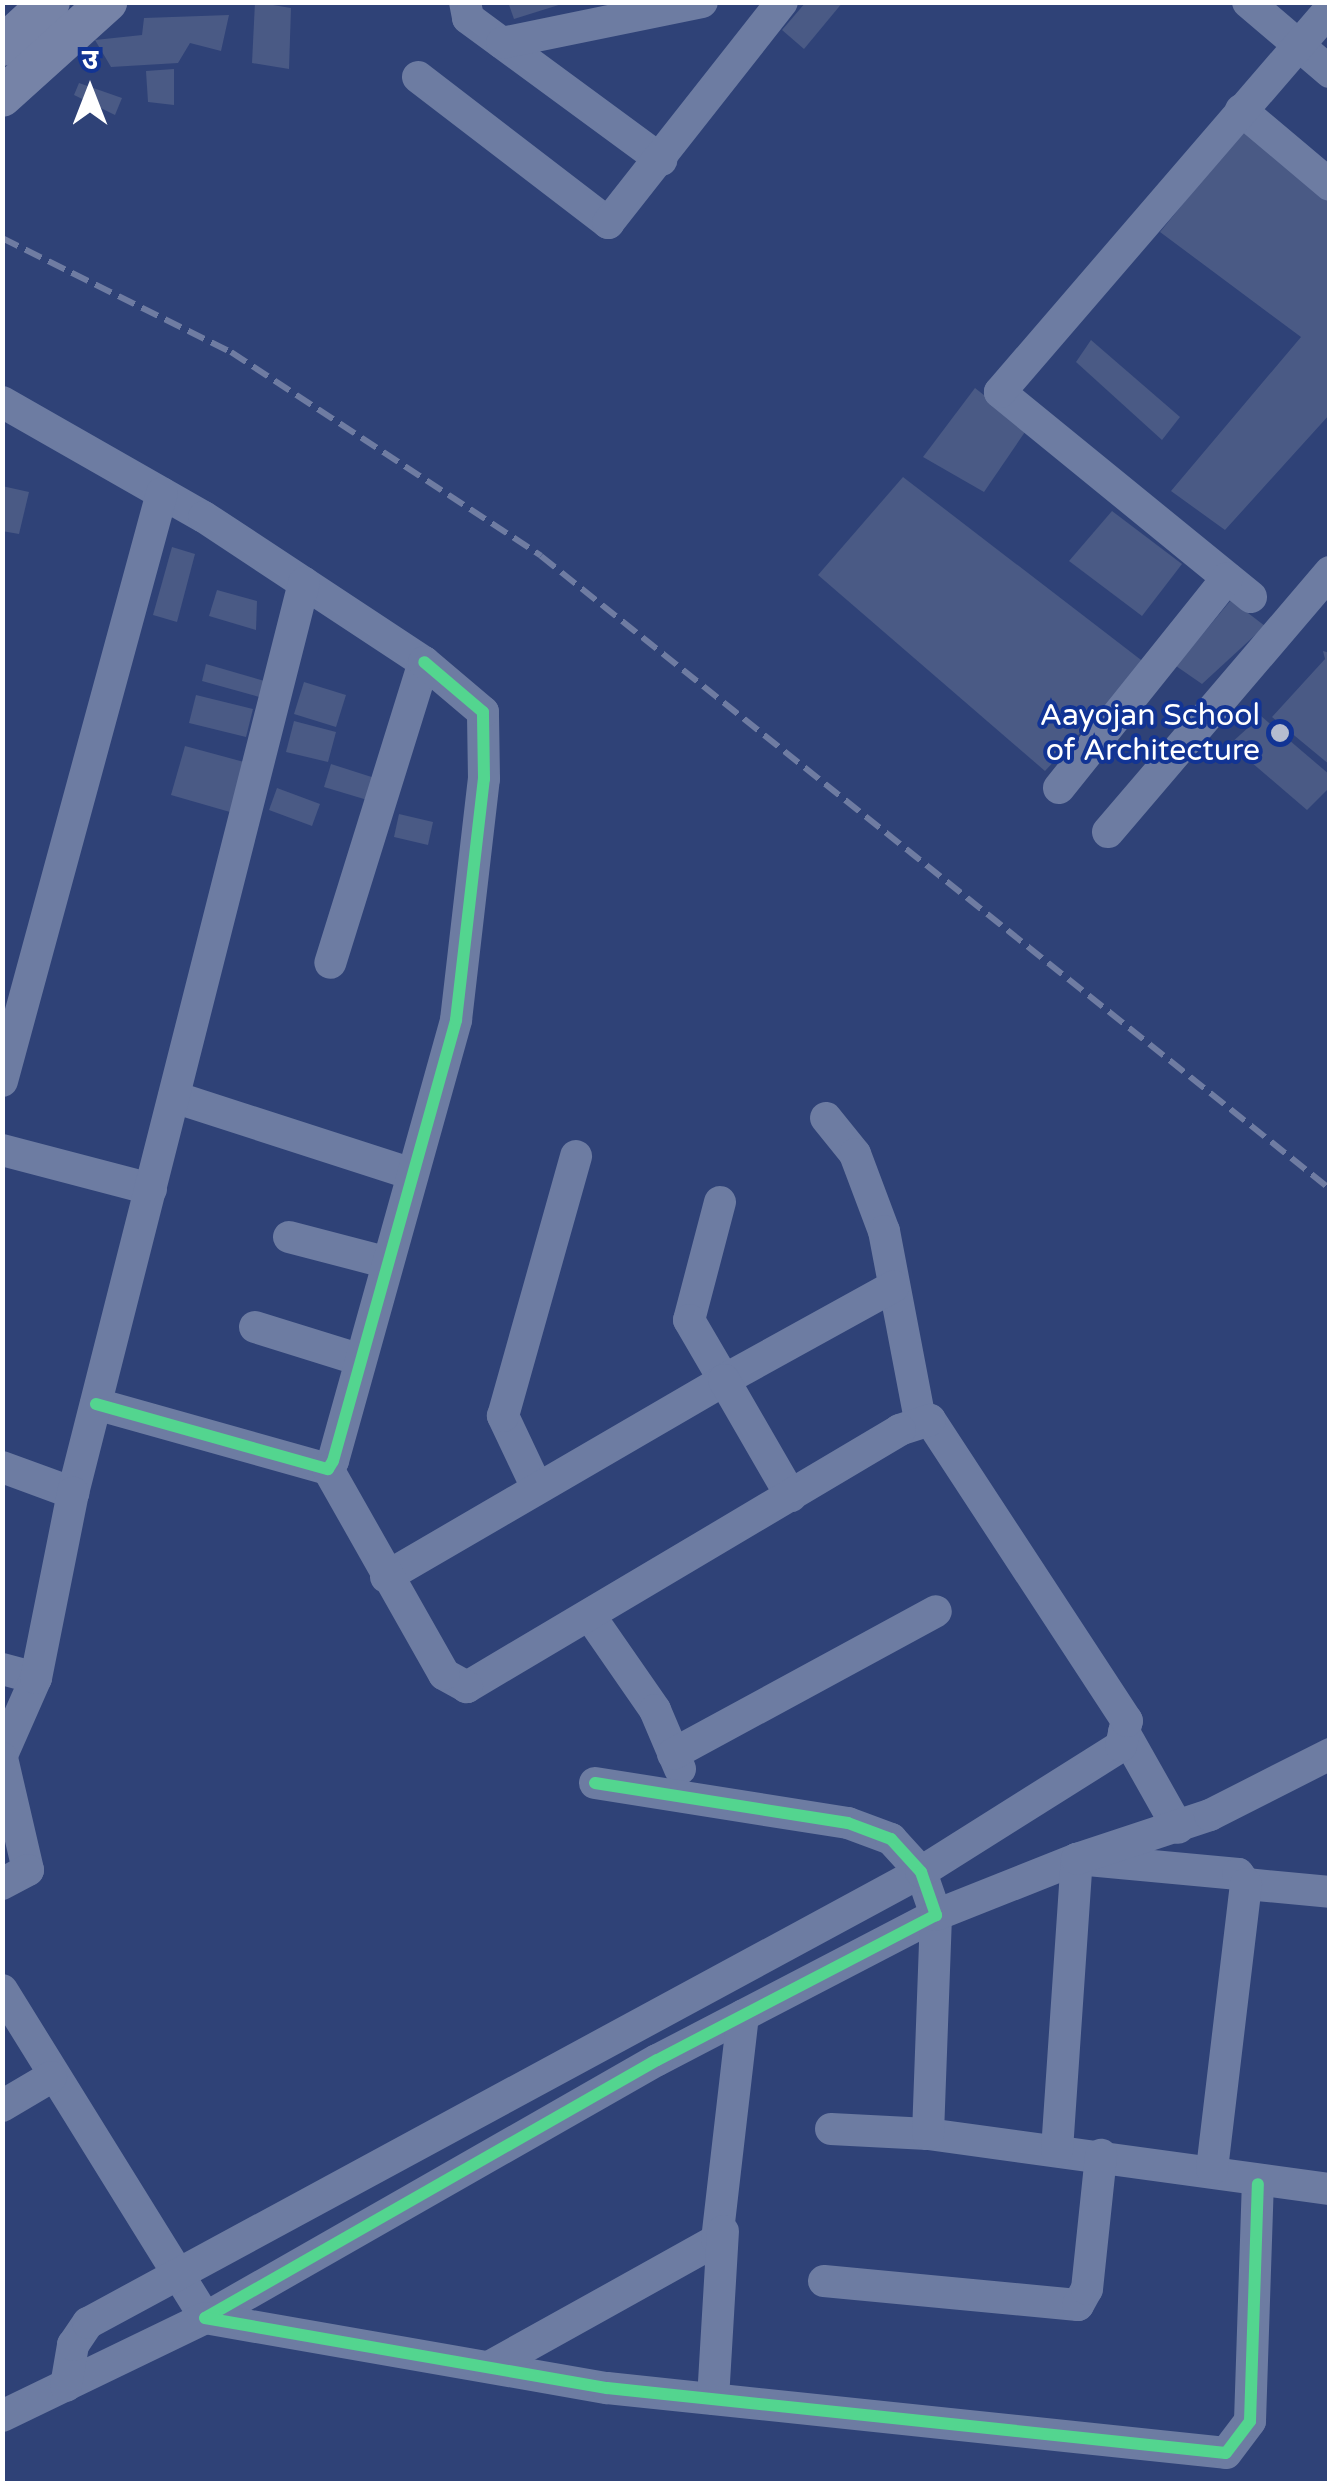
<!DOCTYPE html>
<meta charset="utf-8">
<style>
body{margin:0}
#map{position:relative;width:1332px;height:2486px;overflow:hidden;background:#2f4277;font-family:"Varela Round","Noto Sans Devanagari",sans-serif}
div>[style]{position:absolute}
.building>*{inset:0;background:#4a5a85}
.minor>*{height:32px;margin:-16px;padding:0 16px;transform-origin:16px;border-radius:16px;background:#6d7ca2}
.major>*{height:40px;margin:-20px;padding:0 20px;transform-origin:20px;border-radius:20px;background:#7683a7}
.rail>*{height:6px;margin-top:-3px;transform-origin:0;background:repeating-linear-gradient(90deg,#6f7ca2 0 18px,transparent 0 26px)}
.cycleway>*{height:12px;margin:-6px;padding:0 6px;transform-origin:6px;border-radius:6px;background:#53d58f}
.dots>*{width:28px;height:28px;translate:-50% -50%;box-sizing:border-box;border:5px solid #123494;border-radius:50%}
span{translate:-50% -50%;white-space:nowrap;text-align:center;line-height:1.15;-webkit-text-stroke:8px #123494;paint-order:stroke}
.poi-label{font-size:30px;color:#fff}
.right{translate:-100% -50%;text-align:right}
.frame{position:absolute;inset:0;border:5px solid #fff;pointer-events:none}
.north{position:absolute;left:40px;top:40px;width:100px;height:100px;-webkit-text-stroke:8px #123494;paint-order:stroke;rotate:0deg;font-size:28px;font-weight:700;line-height:40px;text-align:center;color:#fff}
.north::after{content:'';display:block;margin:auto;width:35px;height:45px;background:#fff;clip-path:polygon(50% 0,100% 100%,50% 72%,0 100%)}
</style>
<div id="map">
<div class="building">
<i style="clip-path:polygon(255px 2px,291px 8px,289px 69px,252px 63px)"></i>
<i style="clip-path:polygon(508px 2px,565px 2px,565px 3px,514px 19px)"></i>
<i style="clip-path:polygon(806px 2px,843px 2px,804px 49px,782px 30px)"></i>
<i style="clip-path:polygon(229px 15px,221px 51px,190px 43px,178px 63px,111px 67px,95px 40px,142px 35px,144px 18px)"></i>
<i style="clip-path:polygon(174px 69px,174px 105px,148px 102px,146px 71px)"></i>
<i style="clip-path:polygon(79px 83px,122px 98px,115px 115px,74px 95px)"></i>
<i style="clip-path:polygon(1247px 125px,1330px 199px,1330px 414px,1225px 530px,1171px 491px,1301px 337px,1160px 232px)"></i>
<i style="clip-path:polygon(1091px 340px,1180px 417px,1162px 440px,1076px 362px)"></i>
<i style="clip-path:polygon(975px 388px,1027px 429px,984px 492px,923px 457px)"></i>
<i style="clip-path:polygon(903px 477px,1145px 663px,1045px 771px,818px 575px)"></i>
<i style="clip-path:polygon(2px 486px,29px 492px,19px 534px,2px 531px)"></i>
<i style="clip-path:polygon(1112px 511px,1182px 564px,1142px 616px,1069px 561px)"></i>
<i style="clip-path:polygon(172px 547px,195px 554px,177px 622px,153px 615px)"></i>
<i style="clip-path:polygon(217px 590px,257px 601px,256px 630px,209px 616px)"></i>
<i style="clip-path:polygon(1231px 600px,1265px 626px,1202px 684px,1176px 666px)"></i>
<i style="clip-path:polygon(1323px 651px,1330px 653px,1330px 765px,1272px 717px,1325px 659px)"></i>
<i style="clip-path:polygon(206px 664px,268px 682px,263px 698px,202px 681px)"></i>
<i style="clip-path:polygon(304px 682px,346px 695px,336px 727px,294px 714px)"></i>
<i style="clip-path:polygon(196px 695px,253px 709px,246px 737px,189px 723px)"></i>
<i style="clip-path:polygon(1261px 716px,1330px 775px,1330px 787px,1307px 810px,1230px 744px)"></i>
<i style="clip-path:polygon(294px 721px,336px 732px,328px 762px,286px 752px)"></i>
<i style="clip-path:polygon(185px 746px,244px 762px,230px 812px,171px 795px)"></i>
<i style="clip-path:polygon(331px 764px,381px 780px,374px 802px,324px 787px)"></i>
<i style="clip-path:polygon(277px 788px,320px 804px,312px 826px,269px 810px)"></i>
<i style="clip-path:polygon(399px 814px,433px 822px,428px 845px,394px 837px)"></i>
</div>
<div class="minor">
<i style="left:465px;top:2px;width:16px;rotate:79deg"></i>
<i style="left:468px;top:18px;width:240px;rotate:36.3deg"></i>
<i style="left:1248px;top:2px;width:108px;rotate:40.5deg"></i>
<i style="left:502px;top:43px;width:204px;rotate:-11.6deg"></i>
<i style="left:418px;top:77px;width:240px;rotate:37.5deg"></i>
<i style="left:608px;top:223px;width:281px;rotate:-51.8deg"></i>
<i style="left:1241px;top:110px;width:116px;rotate:40.1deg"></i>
<i style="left:2px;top:402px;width:232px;rotate:29.7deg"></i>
<i style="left:204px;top:517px;width:263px;rotate:33.4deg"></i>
<i style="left:424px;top:662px;width:315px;rotate:107.3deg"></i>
<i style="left:1251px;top:597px;width:324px;rotate:-140.8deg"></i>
<i style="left:1000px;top:392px;width:506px;rotate:-49.25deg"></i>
<i style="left:1059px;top:788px;width:269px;rotate:-51.3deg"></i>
<i style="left:1108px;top:832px;width:342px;rotate:-49.5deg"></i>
<i style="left:2px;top:1081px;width:609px;rotate:-74.78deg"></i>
<i style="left:174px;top:1097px;width:248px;rotate:17.9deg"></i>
<i style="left:826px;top:1118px;width:46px;rotate:51.1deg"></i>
<i style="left:855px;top:1154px;width:82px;rotate:69.4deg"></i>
<i style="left:884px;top:1231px;width:192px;rotate:79.2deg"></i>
<i style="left:2px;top:1150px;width:154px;rotate:14.7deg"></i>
<i style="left:720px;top:1202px;width:122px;rotate:104.7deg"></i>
<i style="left:689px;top:1320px;width:69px;rotate:59.7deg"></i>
<i style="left:724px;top:1380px;width:194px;rotate:-28.9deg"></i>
<i style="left:289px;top:1237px;width:99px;rotate:14.6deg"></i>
<i style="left:255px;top:1327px;width:108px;rotate:17.3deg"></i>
<i style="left:96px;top:1404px;width:241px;rotate:15.7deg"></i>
<i style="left:328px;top:1469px;width:9px;rotate:-58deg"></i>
<i style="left:333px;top:1461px;width:458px;rotate:-74.4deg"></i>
<i style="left:456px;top:1020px;width:243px;rotate:-83.4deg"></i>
<i style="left:484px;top:779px;width:67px;rotate:-90.9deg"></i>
<i style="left:483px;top:712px;width:77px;rotate:-139.7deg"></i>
<i style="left:2px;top:1467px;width:76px;rotate:20.1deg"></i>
<i style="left:73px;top:1493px;width:939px;rotate:-75.76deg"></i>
<i style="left:537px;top:1488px;width:80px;rotate:-115.3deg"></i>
<i style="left:503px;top:1416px;width:270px;rotate:-74.3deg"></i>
<i style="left:386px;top:1577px;width:391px;rotate:-30.2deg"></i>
<i style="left:724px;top:1380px;width:134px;rotate:60deg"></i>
<i style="left:590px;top:1616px;width:114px;rotate:55.3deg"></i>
<i style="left:655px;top:1710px;width:64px;rotate:67deg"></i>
<i style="left:2px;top:1669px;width:35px;rotate:15deg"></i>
<i style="left:1124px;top:1732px;width:110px;rotate:60.6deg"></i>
<i style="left:673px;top:1754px;width:299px;rotate:-28.5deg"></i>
<i style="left:2px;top:1755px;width:84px;rotate:-66.2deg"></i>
<i style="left:36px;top:1678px;width:189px;rotate:-78.7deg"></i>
<i style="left:2px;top:1758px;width:115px;rotate:76.9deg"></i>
<i style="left:28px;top:1870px;width:30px;rotate:152deg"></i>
<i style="left:595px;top:1783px;width:256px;rotate:9deg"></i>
<i style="left:848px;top:1823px;width:46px;rotate:20.4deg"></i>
<i style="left:891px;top:1839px;width:45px;rotate:47.7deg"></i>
<i style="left:921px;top:1872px;width:46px;rotate:70.8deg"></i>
<i style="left:936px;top:1915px;width:314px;rotate:152.5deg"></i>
<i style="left:657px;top:2060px;width:520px;rotate:150.28deg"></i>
<i style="left:205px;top:2318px;width:408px;rotate:9.9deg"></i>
<i style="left:607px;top:2388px;width:622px;rotate:5.99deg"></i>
<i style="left:1226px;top:2453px;width:40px;rotate:-53deg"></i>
<i style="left:1250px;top:2421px;width:237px;rotate:-88.1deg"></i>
<i style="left:1246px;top:1884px;width:84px;rotate:5.4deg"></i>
<i style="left:2px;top:1990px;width:386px;rotate:58.2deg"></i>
<i style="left:205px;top:2318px;width:225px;rotate:154.2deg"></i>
<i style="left:2px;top:2106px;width:57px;rotate:-30.6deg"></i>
<i style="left:831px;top:2129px;width:97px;rotate:3deg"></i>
<i style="left:928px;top:2134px;width:406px;rotate:7.8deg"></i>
<i style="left:928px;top:2134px;width:219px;rotate:-87.9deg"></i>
<i style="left:936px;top:1915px;width:152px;rotate:-21.7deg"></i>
<i style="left:1077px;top:1859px;width:162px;rotate:5.3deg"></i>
<i style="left:1238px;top:1874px;width:13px;rotate:51deg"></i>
<i style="left:1246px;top:1884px;width:287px;rotate:96.8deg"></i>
<i style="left:1057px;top:2150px;width:292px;rotate:-86.1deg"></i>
<i style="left:1077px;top:1859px;width:140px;rotate:-18.3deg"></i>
<i style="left:1210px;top:1815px;width:135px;rotate:-26.9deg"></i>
<i style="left:824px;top:2281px;width:255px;rotate:5.4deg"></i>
<i style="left:1078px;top:2305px;width:18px;rotate:-61deg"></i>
<i style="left:1087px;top:2289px;width:135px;rotate:-84deg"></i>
<i style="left:489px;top:2367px;width:261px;rotate:-29.1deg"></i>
<i style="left:717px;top:2240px;width:226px;rotate:-83.4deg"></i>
<i style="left:66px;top:2386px;width:42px;rotate:-80.3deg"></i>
<i style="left:73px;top:2345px;width:27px;rotate:-56deg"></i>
<i style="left:88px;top:2323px;width:947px;rotate:-28.43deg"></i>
<i style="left:921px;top:1872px;width:236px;rotate:-32.2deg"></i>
<i style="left:1121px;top:1746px;width:26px;rotate:-77deg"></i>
<i style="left:1127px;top:1721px;width:360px;rotate:-123.2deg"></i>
<i style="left:930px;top:1420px;width:32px;rotate:162deg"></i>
<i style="left:900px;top:1430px;width:504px;rotate:149.31deg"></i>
<i style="left:467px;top:1687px;width:26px;rotate:-151deg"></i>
<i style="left:444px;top:1674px;width:236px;rotate:-119.5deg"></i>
<i style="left:713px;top:2399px;width:168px;rotate:-86.6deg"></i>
</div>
<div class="major">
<i style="left:2px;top:46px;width:65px;rotate:-42.5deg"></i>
<i style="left:2px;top:97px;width:142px;rotate:-42.1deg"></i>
</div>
<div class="rail">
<i style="left:2px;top:238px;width:256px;rotate:26.5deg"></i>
<i style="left:231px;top:352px;width:371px;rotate:33.3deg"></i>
<i style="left:541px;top:556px;width:1012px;rotate:38.74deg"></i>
</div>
<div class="cycleway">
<i style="left:96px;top:1404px;width:241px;rotate:15.7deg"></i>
<i style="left:328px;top:1469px;width:9px;rotate:-58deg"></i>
<i style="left:333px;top:1461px;width:458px;rotate:-74.4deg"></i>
<i style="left:456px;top:1020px;width:243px;rotate:-83.4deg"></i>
<i style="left:484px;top:779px;width:67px;rotate:-90.9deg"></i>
<i style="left:483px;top:712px;width:77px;rotate:-139.7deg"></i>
<i style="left:595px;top:1783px;width:256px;rotate:9deg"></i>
<i style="left:848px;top:1823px;width:46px;rotate:20.4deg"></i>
<i style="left:891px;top:1839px;width:45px;rotate:47.7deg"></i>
<i style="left:921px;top:1872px;width:46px;rotate:70.8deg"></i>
<i style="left:936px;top:1915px;width:314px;rotate:152.5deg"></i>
<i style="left:657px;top:2060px;width:520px;rotate:150.28deg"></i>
<i style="left:205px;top:2318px;width:408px;rotate:9.9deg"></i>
<i style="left:607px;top:2388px;width:622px;rotate:5.99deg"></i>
<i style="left:1226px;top:2453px;width:40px;rotate:-53deg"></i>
<i style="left:1250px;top:2421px;width:237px;rotate:-88.1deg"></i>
</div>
<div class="dots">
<i style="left:1280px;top:733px;background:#b6bdcf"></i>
</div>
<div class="poi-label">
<span class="right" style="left:1260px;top:733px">Aayojan School<br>of Architecture</span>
</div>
<div class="frame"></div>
<div class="north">उ</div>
</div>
